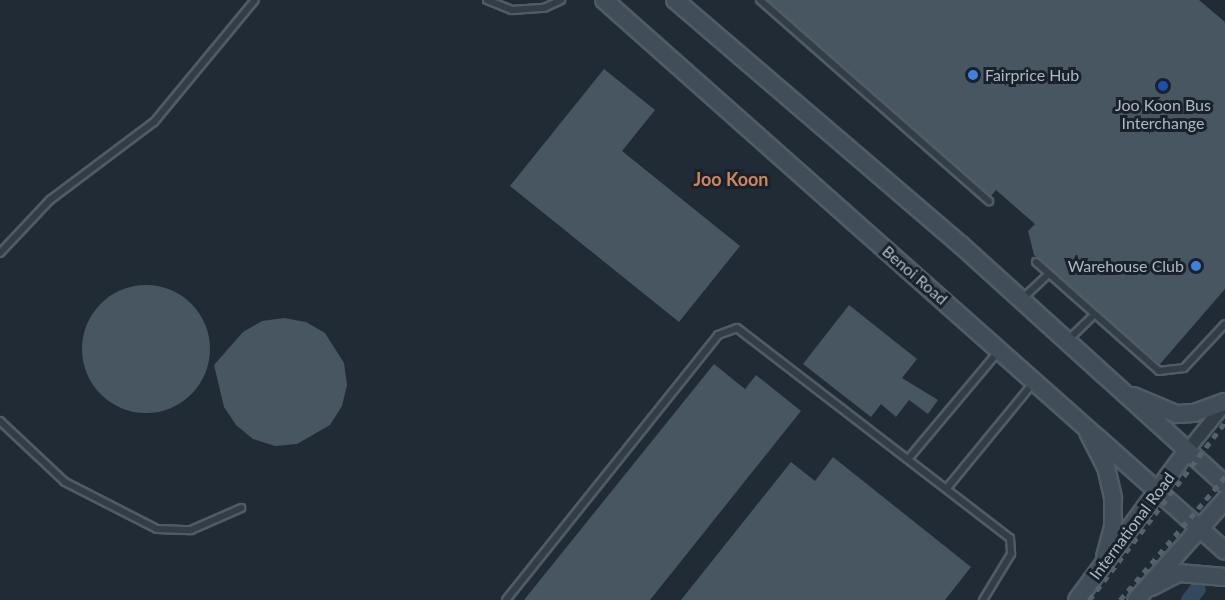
<!DOCTYPE html>
<style>
body{margin:0}
#map{position:relative;width:1225px;height:600px;overflow:hidden;background:#202b36;font-family:Lato,sans-serif}
div>[style]{position:absolute}
.canal>*{height:16px;margin:-8px;padding:0 8px;transform-origin:8px;border-radius:8px;background:#34495d}
.building>*{inset:0;background:#485662}
.round{border-radius:50%}
.roads{filter:drop-shadow(2px 0 #515b64) drop-shadow(-2px 0 #515b64) drop-shadow(0 2px #515b64) drop-shadow(0 -2px #515b64)}
.service>*{height:6px;margin:-3px;padding:0 3px;transform-origin:3px;border-radius:3px;background:#333d47}
.minor>*{height:12px;margin:-6px;padding:0 6px;transform-origin:6px;border-radius:6px;background:#333d47}
.secondary>*{height:16px;margin:-8px;padding:0 8px;transform-origin:8px;border-radius:8px;background:#414d59}
.rail>*{height:4.5px;margin-top:-2.25px;transform-origin:0;background:repeating-linear-gradient(90deg,#55626e 0 6px,transparent 0 12px)}
.dots>*{width:16px;height:16px;translate:-50% -50%;box-sizing:border-box;border:3px solid #19222b;border-radius:50%}
span{translate:-50% -50%;white-space:nowrap;text-align:center;line-height:1.15;-webkit-text-stroke:6px #19222b;paint-order:stroke}
.poi-label{font-size:16px;color:#adb8c3}
.left{translate:0 -50%;text-align:left}
.right{translate:-100% -50%;text-align:right}
.street-label{font-size:16px;color:#adb8c3}
.neighbourhood-label{font-size:18px;color:#d0845c;font-weight:700}
</style>
<div id="map">
<div class="canal">
<i style="left:1189px;top:600px;width:14px;rotate:-51deg"></i>
</div>
<div class="building">
<i style="clip-path:polygon(768px 0,1199px 0,1225px 22px,1225px 289px,1160px 364px,1034px 255px,1028px 231px,1035px 224px,996px 190px,991px 196px)"></i>
<i style="clip-path:polygon(604px 69px,655px 110px,622px 151px,740px 246px,679px 322px,510px 186px)"></i>
<i class="round" style="left:82px;top:285px;width:128px;height:128px"></i>
<i style="clip-path:polygon(849px 305px,917px 359px,902px 378px,938px 400px,928px 414px,909px 400px,896px 417px,881px 404px,871px 417px,803px 364px)"></i>
<i style="clip-path:polygon(284px 318px,306px 322px,325px 333px,344px 363px,347px 385px,342px 406px,330px 425px,297px 444px,275px 446px,253px 439px,236px 425px,224px 407px,214px 365px,243px 332px,262px 321px)"></i>
<i style="clip-path:polygon(714px 364px,745px 389px,756px 375px,801px 411px,650px 600px,524px 600px)"></i>
<i style="clip-path:polygon(833px 457px,971px 567px,945px 600px,681px 600px,791px 462px,815px 481px)"></i>
</div>
<div class="roads">
<div class="service">
<i style="left:487px;top:0;width:27px;rotate:22deg"></i>
<i style="left:512px;top:10px;width:32px;rotate:-4deg"></i>
<i style="left:544px;top:8px;width:19px;rotate:-25deg"></i>
<i style="left:760px;top:0;width:305px;rotate:41.3deg"></i>
<i style="left:0;top:253px;width:73px;rotate:-46.7deg"></i>
<i style="left:50px;top:200px;width:130px;rotate:-36.9deg"></i>
<i style="left:154px;top:122px;width:158px;rotate:-50.4deg"></i>
<i style="left:1036px;top:262px;width:164px;rotate:41.5deg"></i>
<i style="left:1159px;top:371px;width:25px;rotate:-7deg"></i>
<i style="left:1184px;top:368px;width:60px;rotate:-47deg"></i>
<i style="left:1023px;top:298px;width:35px;rotate:-43deg"></i>
<i style="left:1068px;top:340px;width:35px;rotate:-44deg"></i>
<i style="left:0;top:421px;width:89px;rotate:43.2deg"></i>
<i style="left:65px;top:482px;width:103px;rotate:27.1deg"></i>
<i style="left:157px;top:529px;width:34px;rotate:2deg"></i>
<i style="left:191px;top:530px;width:55px;rotate:-23.7deg"></i>
<i style="left:909px;top:458px;width:138px;rotate:-50deg"></i>
<i style="left:947px;top:488px;width:137px;rotate:-50.6deg"></i>
<i style="left:506px;top:600px;width:339px;rotate:-51.3deg"></i>
<i style="left:718px;top:335px;width:20px;rotate:-20deg"></i>
<i style="left:737px;top:328px;width:344px;rotate:37.6deg"></i>
<i style="left:1010px;top:538px;width:16px;rotate:86deg"></i>
<i style="left:1011px;top:554px;width:54px;rotate:121.3deg"></i>
</div>
<div class="minor">
<i style="left:1187px;top:451px;width:60px;rotate:-51deg"></i>
</div>
<div class="secondary">
<i style="left:604px;top:0;width:830px;rotate:41.58deg"></i>
<i style="left:675px;top:0;width:377px;rotate:40.6deg"></i>
<i style="left:961px;top:245px;width:356px;rotate:42.2deg"></i>
<i style="left:1133px;top:396px;width:47px;rotate:22.7deg"></i>
<i style="left:1176px;top:414px;width:18px;rotate:-3deg"></i>
<i style="left:1194px;top:413px;width:33px;rotate:-20deg"></i>
<i style="left:1088px;top:432px;width:39px;rotate:63deg"></i>
<i style="left:1106px;top:467px;width:32px;rotate:77deg"></i>
<i style="left:1113px;top:498px;width:29px;rotate:90deg"></i>
<i style="left:1113px;top:527px;width:30px;rotate:105deg"></i>
<i style="left:1151px;top:587px;width:31px;rotate:-27deg"></i>
<i style="left:1179px;top:573px;width:46px;rotate:5deg"></i>
<i style="left:1077px;top:600px;width:185px;rotate:-53.6deg"></i>
<i style="left:1136px;top:600px;width:134px;rotate:-48.3deg"></i>
</div>
</div>
<div class="rail">
<i style="left:1089px;top:600px;width:224px;rotate:-52.6deg"></i>
<i style="left:1120px;top:600px;width:162px;rotate:-49.5deg"></i>
</div>
<div class="dots">
<i style="left:973px;top:75px;background:#3f7fe0"></i>
<i style="left:1163px;top:86px;background:#1a4fb4"></i>
<i style="left:1196px;top:266px;background:#3f7fe0"></i>
</div>
<div class="poi-label">
<span class="left" style="left:985px;top:75px">Fairprice Hub</span>
<span style="left:1163px;top:114px">Joo Koon Bus<br>Interchange</span>
<span class="right" style="left:1184px;top:266px">Warehouse Club</span>
</div>
<div class="street-label">
<span style="left:915px;top:275px;rotate:41deg">Benoi Road</span>
<span style="left:1132px;top:526px;rotate:-53deg">International Road</span>
</div>
<div class="neighbourhood-label">
<span style="left:731px;top:179px">Joo Koon</span>
</div>
</div>
